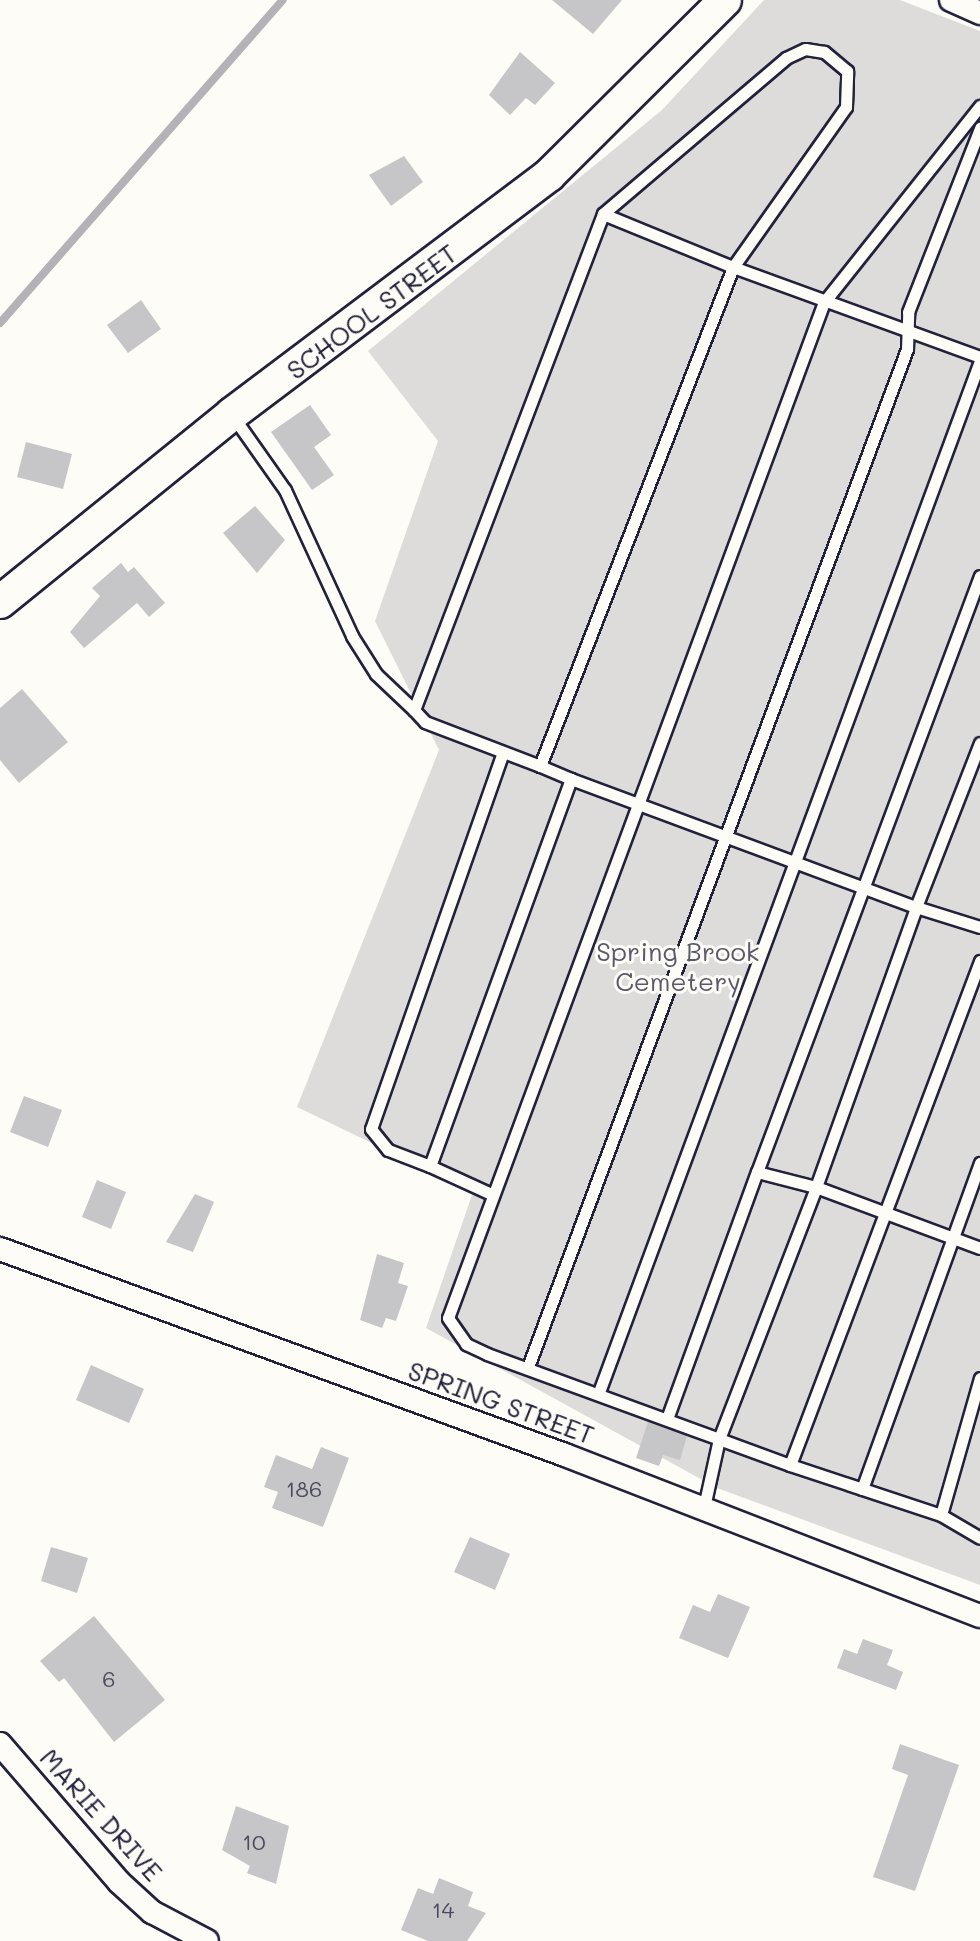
<!DOCTYPE html>
<style>
body{margin:0}
#map{position:relative;width:980px;height:1941px;overflow:hidden;background:#fdfcf7;font-family:Mali,sans-serif}
div>[style]{position:absolute}
.green>*{inset:0;background:#dddcdb}
.stream>*{height:8px;margin:-4px;padding:0 4px;transform-origin:4px;border-radius:4px;background:#b2b2b7}
.building>*{inset:0;background:#c6c6c8}
.roads{filter:drop-shadow(2px 0 #22223b) drop-shadow(-2px 0 #22223b) drop-shadow(0 2px #22223b) drop-shadow(0 -2px #22223b)}
.lane>*{height:11px;margin:-5.5px;padding:0 5.5px;transform-origin:5.5px;border-radius:5.5px;background:#fdfcf7}
.street>*{height:22px;margin:-11px;padding:0 11px;transform-origin:11px;border-radius:11px;background:#fdfcf7}
.secondary>*{height:32px;margin:-16px;padding:0 16px;transform-origin:16px;border-radius:16px;background:#fdfcf7}
span{translate:-50% -50%;white-space:nowrap;text-align:center;line-height:1.15;-webkit-text-stroke:6px #fdfcf7;paint-order:stroke}
.number-label{font-size:22px;color:#4b4b5e}
.number-label span{-webkit-text-stroke-width:0}
.street-label{font-size:26px;color:#22223b}
.park-label{font-size:26px;color:#5a5a6b}
</style>
<div id="map">
<div class="green">
<i style="clip-path:polygon(764px 0,900px 0,980px 31px,980px 1585px,717px 1488px,426px 1328px,473px 1192px,297px 1107px,439px 750px,375px 621px,438px 441px,368px 351px,662px 110px)"></i>
</div>
<div class="stream">
<i style="left:0;top:323px;width:429px;rotate:-48.8deg"></i>
</div>
<div class="building">
<i style="clip-path:polygon(552px 0,622px 0,593px 34px)"></i>
<i style="clip-path:polygon(520px 52px,555px 83px,535px 105px,526px 98px,510px 115px,489px 95px)"></i>
<i style="clip-path:polygon(404px 156px,423px 182px,391px 206px,369px 175px)"></i>
<i style="clip-path:polygon(141px 300px,161px 329px,128px 353px,107px 325px)"></i>
<i style="clip-path:polygon(310px 405px,331px 435px,314px 447px,334px 475px,312px 490px,271px 432px)"></i>
<i style="clip-path:polygon(26px 442px,72px 454px,63px 489px,17px 477px)"></i>
<i style="clip-path:polygon(255px 506px,285px 540px,257px 573px,223px 533px)"></i>
<i style="clip-path:polygon(121px 563px,128px 572px,134px 567px,165px 603px,149px 617px,137px 603px,84px 648px,70px 632px,100px 596px,92px 588px)"></i>
<i style="clip-path:polygon(22px 689px,68px 742px,19px 783px,0 760px,0 708px)"></i>
<i style="clip-path:polygon(24px 1096px,62px 1110px,48px 1147px,10px 1132px)"></i>
<i style="clip-path:polygon(97px 1180px,126px 1192px,111px 1229px,82px 1217px)"></i>
<i style="clip-path:polygon(195px 1194px,214px 1202px,193px 1252px,166px 1242px)"></i>
<i style="clip-path:polygon(377px 1254px,404px 1263px,398px 1283px,408px 1286px,396px 1321px,386px 1318px,382px 1328px,360px 1320px)"></i>
<i style="clip-path:polygon(91px 1365px,144px 1389px,129px 1423px,76px 1400px)"></i>
<i style="clip-path:polygon(648px 1422px,687px 1436px,680px 1460px,663px 1455px,659px 1466px,636px 1458px)"></i>
<i style="clip-path:polygon(321px 1447px,349px 1458px,323px 1527px,272px 1508px,278px 1492px,264px 1487px,276px 1455px,312px 1469px)"></i>
<i style="clip-path:polygon(470px 1537px,510px 1554px,495px 1590px,454px 1572px)"></i>
<i style="clip-path:polygon(51px 1547px,88px 1558px,77px 1593px,41px 1581px)"></i>
<i style="clip-path:polygon(718px 1594px,750px 1607px,728px 1658px,679px 1638px,693px 1605px,710px 1612px)"></i>
<i style="clip-path:polygon(94px 1616px,165px 1700px,114px 1742px,64px 1678px,59px 1682px,40px 1661px)"></i>
<i style="clip-path:polygon(863px 1639px,893px 1650px,887px 1665px,903px 1672px,896px 1690px,837px 1668px,844px 1649px,857px 1654px)"></i>
<i style="clip-path:polygon(900px 1744px,959px 1765px,915px 1891px,873px 1877px,908px 1775px,892px 1769px)"></i>
<i style="clip-path:polygon(236px 1806px,289px 1826px,276px 1884px,247px 1873px,250px 1866px,222px 1850px)"></i>
<i style="clip-path:polygon(439px 1878px,473px 1892px,468px 1906px,486px 1913px,467px 1941px,428px 1941px,401px 1930px,418px 1888px,433px 1894px)"></i>
</div>
<div class="roads">
<div class="lane">
<i style="left:980px;top:106px;width:251px;rotate:128.5deg"></i>
<i style="left:824px;top:302px;width:1083px;rotate:110.31deg"></i>
<i style="left:448px;top:1318px;width:32px;rotate:55deg"></i>
<i style="left:466px;top:1344px;width:23px;rotate:25deg"></i>
<i style="left:487px;top:1354px;width:247px;rotate:20.1deg"></i>
<i style="left:719px;top:1439px;width:270px;rotate:-68.9deg"></i>
<i style="left:816px;top:1187px;width:175px;rotate:20.4deg"></i>
<i style="left:232px;top:415px;width:92px;rotate:54.8deg"></i>
<i style="left:285px;top:490px;width:161px;rotate:65.3deg"></i>
<i style="left:352px;top:636px;width:45px;rotate:57.7deg"></i>
<i style="left:376px;top:674px;width:52px;rotate:43.5deg"></i>
<i style="left:414px;top:710px;width:531px;rotate:-69.14deg"></i>
<i style="left:603px;top:214px;width:140px;rotate:22.2deg"></i>
<i style="left:733px;top:267px;width:196px;rotate:-54.8deg"></i>
<i style="left:846px;top:107px;width:36px;rotate:-88deg"></i>
<i style="left:847px;top:71px;width:30px;rotate:-140deg"></i>
<i style="left:824px;top:52px;width:19px;rotate:-171deg"></i>
<i style="left:805px;top:49px;width:21px;rotate:155deg"></i>
<i style="left:786px;top:58px;width:240px;rotate:139.6deg"></i>
<i style="left:980px;top:576px;width:636px;rotate:110.51deg"></i>
<i style="left:757px;top:1172px;width:61px;rotate:14.3deg"></i>
<i style="left:816px;top:1187px;width:297px;rotate:-70.3deg"></i>
<i style="left:916px;top:907px;width:67px;rotate:17.4deg"></i>
<i style="left:414px;top:710px;width:16px;rotate:47deg"></i>
<i style="left:425px;top:722px;width:123px;rotate:20.9deg"></i>
<i style="left:540px;top:766px;width:535px;rotate:-68.85deg"></i>
<i style="left:733px;top:267px;width:263px;rotate:20deg"></i>
<i style="left:571px;top:779px;width:368px;rotate:20.4deg"></i>
<i style="left:916px;top:907px;width:176px;rotate:-68.7deg"></i>
<i style="left:430px;top:1166px;width:45px;rotate:-159.1deg"></i>
<i style="left:388px;top:1150px;width:27px;rotate:-129deg"></i>
<i style="left:371px;top:1129px;width:397px;rotate:-70.7deg"></i>
<i style="left:489px;top:1193px;width:65px;rotate:-155.4deg"></i>
<i style="left:430px;top:1166px;width:412px;rotate:-70deg"></i>
<i style="left:571px;top:779px;width:34px;rotate:-157deg"></i>
<i style="left:528px;top:1367px;width:1086px;rotate:-69.58deg"></i>
<i style="left:907px;top:349px;width:37px;rotate:-88deg"></i>
<i style="left:908px;top:312px;width:198px;rotate:-68.6deg"></i>
<i style="left:980px;top:1378px;width:142px;rotate:105.9deg"></i>
<i style="left:941px;top:1515px;width:45px;rotate:30.5deg"></i>
<i style="left:599px;top:1392px;width:1099px;rotate:-69.72deg"></i>
<i style="left:668px;top:1416px;width:260px;rotate:-70deg"></i>
<i style="left:862px;top:1489px;width:347px;rotate:-70.1deg"></i>
<i style="left:704px;top:1507px;width:70px;rotate:-77.6deg"></i>
<i style="left:719px;top:1439px;width:76px;rotate:20.1deg"></i>
<i style="left:941px;top:1515px;width:159px;rotate:-161.7deg"></i>
<i style="left:790px;top:1465px;width:539px;rotate:-69.34deg"></i>
</div>
<div class="street">
<i style="left:951px;top:0;width:32px;rotate:24deg"></i>
<i style="left:0;top:1249px;width:601px;rotate:20.03deg"></i>
<i style="left:565px;top:1455px;width:445px;rotate:21.2deg"></i>
<i style="left:0;top:1744px;width:182px;rotate:49.2deg"></i>
<i style="left:119px;top:1882px;width:45px;rotate:42.3deg"></i>
<i style="left:152px;top:1912px;width:62px;rotate:27.8deg"></i>
</div>
<div class="secondary">
<i style="left:0;top:602px;width:299px;rotate:-39deg"></i>
<i style="left:232px;top:414px;width:397px;rotate:-37deg"></i>
<i style="left:549px;top:175px;width:248px;rotate:-44.8deg"></i>
</div>
</div>
<div class="number-label">
<span style="left:304px;top:1489px">186</span>
<span style="left:109px;top:1679px">6</span>
<span style="left:254px;top:1842px">10</span>
<span style="left:443px;top:1910px">14</span>
</div>
<div class="street-label">
<span style="left:372px;top:312px;rotate:-37deg">SCHOOL STREET</span>
<span style="left:501px;top:1403px;rotate:20deg">SPRING STREET</span>
<span style="left:101px;top:1815px;rotate:48deg">MARIE DRIVE</span>
</div>
<div class="park-label">
<span style="left:678px;top:967px">Spring Brook<br>Cemetery</span>
</div>
</div>
